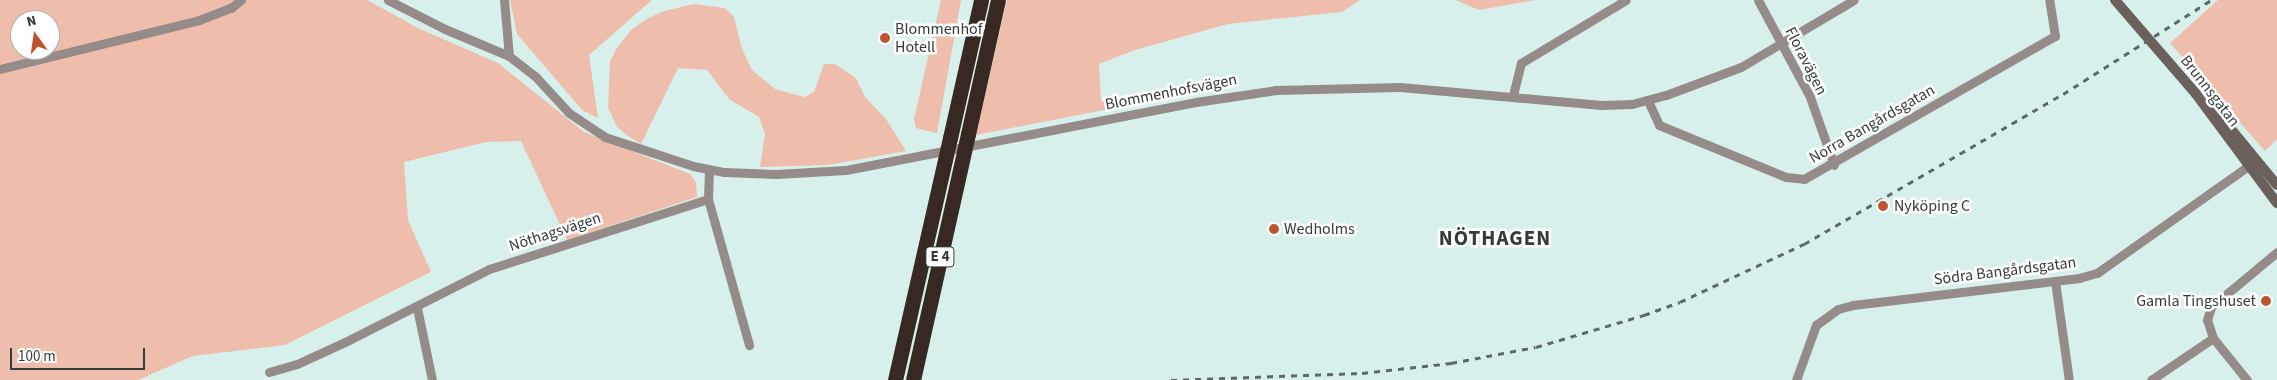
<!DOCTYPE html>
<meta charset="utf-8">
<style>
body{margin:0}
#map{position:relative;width:2277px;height:380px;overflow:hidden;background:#d8f0eb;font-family:"Source Sans 3",sans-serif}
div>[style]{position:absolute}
.green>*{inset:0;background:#eebdab}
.minor>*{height:9px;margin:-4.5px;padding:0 4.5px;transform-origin:4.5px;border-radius:4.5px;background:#958c89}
.secondary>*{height:10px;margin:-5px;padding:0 5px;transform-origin:5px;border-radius:5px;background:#6c605b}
.motorway>*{height:15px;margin:-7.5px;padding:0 7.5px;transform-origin:7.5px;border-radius:7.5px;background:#372822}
.rail>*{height:2.5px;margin-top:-1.25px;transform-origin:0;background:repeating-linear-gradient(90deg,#5d6967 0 6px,transparent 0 12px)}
.motorway-bridge>*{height:15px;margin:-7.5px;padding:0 7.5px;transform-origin:7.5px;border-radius:7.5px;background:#372822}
.dots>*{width:14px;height:14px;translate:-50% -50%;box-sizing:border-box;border:2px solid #fff;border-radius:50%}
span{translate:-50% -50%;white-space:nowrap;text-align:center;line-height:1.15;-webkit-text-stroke:5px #fff;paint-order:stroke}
.shield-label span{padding:1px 4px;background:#fff;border:1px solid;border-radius:4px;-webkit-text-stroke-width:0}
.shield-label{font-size:15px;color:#333c3a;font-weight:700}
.poi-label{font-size:16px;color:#333c3a}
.left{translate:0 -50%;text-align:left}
.right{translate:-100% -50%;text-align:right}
.street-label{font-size:16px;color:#333c3a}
.district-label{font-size:21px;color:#333c3a;font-weight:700;letter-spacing:1px}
.north{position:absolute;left:10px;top:10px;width:50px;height:50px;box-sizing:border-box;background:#fff;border:1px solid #adb1b0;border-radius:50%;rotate:346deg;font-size:14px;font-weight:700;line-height:20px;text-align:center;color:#333c3a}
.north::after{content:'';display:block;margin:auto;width:18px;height:22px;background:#bc552d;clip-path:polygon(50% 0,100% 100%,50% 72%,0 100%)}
.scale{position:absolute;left:10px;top:348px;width:135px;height:22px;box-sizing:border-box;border:2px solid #333c3a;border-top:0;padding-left:6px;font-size:15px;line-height:18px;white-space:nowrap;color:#333c3a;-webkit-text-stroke:4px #fff;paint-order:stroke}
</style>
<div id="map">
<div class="green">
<i style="clip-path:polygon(evenodd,0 0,367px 0,418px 28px,498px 63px,584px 132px,690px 174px,696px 182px,697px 197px,567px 240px,521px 141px,486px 142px,404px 162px,408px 220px,431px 272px,285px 345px,193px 356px,138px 380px,0 380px,0 0,20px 20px,50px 20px,50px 50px,20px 50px,20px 20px)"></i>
<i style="clip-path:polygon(510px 0,652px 0,589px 55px,598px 118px,582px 110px,517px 34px)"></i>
<i style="clip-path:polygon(941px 0,961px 0,937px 133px,916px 128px,914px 119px)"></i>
<i style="clip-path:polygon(1007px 0,1360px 0,1342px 12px,1228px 24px,1135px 50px,1099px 64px,1101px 101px,1122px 99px,1124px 106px,976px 135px)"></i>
<i style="clip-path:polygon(1456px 0,1536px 0,1479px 10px)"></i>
<i style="clip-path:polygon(2218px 0,2277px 0,2277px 139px,2265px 151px,2170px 43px)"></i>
<i style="clip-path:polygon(693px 4px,725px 8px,734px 17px,742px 49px,752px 70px,775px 89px,804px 97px,814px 92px,824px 64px,835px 64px,856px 78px,865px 97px,886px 119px,906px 151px,828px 165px,760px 167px,765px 134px,759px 117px,729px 99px,707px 70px,678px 68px,641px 144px,628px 136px,617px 127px,608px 108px,610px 61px,617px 48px,631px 30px,645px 20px,661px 12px)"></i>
</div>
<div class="minor">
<i style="left:388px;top:0;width:64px;rotate:27deg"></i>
<i style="left:445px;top:29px;width:69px;rotate:22.9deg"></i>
<i style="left:509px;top:56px;width:33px;rotate:38deg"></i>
<i style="left:535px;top:76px;width:50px;rotate:47.4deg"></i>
<i style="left:569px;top:113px;width:43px;rotate:33.7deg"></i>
<i style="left:605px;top:137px;width:93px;rotate:18.2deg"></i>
<i style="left:693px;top:166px;width:32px;rotate:11deg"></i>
<i style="left:724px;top:172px;width:52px;rotate:2.2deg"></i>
<i style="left:776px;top:174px;width:70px;rotate:-3.3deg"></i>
<i style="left:846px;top:170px;width:357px;rotate:-11deg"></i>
<i style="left:1196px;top:102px;width:81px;rotate:-8.5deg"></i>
<i style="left:1276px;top:90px;width:124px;rotate:-1.4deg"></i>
<i style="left:1400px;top:87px;width:202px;rotate:5.1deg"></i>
<i style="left:1601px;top:105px;width:31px;rotate:-2deg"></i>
<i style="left:1632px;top:104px;width:35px;rotate:-15deg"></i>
<i style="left:1666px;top:95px;width:80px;rotate:-20.5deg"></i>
<i style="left:1741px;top:67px;width:131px;rotate:-30.7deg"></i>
<i style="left:504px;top:0;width:56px;rotate:84.9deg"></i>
<i style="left:1758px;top:0;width:110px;rotate:61.8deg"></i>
<i style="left:1810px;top:97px;width:72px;rotate:70.6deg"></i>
<i style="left:0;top:69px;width:205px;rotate:-13.8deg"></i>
<i style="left:199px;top:20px;width:34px;rotate:-21deg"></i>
<i style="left:231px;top:8px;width:13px;rotate:-39deg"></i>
<i style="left:1513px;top:95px;width:33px;rotate:-76deg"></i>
<i style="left:1521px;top:63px;width:122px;rotate:-31deg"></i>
<i style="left:1648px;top:101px;width:26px;rotate:65deg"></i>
<i style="left:1659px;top:125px;width:137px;rotate:22.3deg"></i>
<i style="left:1786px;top:177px;width:18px;rotate:6deg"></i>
<i style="left:1804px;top:179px;width:289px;rotate:-29.7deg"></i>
<i style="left:2055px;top:36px;width:36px;rotate:-99deg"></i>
<i style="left:708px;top:199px;width:152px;rotate:74.3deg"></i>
<i style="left:2055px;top:281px;width:100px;rotate:82deg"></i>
<i style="left:417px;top:308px;width:74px;rotate:78.2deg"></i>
<i style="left:269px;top:372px;width:29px;rotate:-16deg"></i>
<i style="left:297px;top:364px;width:53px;rotate:-24.6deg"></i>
<i style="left:345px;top:342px;width:161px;rotate:-26.9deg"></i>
<i style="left:489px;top:269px;width:230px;rotate:-17.7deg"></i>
<i style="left:708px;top:199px;width:29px;rotate:-88deg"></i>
<i style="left:1796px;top:380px;width:59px;rotate:-70deg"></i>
<i style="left:1816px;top:325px;width:27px;rotate:-36deg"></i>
<i style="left:1838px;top:309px;width:16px;rotate:-15deg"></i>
<i style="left:1853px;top:305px;width:228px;rotate:-6.8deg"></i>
<i style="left:2079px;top:278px;width:19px;rotate:-16deg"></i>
<i style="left:2097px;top:273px;width:192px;rotate:-35.3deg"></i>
<i style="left:2151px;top:380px;width:75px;rotate:-34.1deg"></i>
<i style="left:2247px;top:380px;width:54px;rotate:-129deg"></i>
<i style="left:2213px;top:338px;width:19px;rotate:-108deg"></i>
<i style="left:2207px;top:320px;width:14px;rotate:-73deg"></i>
<i style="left:2211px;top:307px;width:86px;rotate:-39.8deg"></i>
</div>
<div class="secondary">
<i style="left:2115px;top:0;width:124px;rotate:49.2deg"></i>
<i style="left:2196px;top:94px;width:136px;rotate:53.4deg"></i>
<i style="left:2212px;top:106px;width:102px;rotate:50.6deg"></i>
</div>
<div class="motorway">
<i style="left:968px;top:134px;width:137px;rotate:-77.4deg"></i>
<i style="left:950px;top:138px;width:141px;rotate:-77.3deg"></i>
</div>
<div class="rail">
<i style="left:1171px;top:380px;width:191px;rotate:-2.1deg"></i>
<i style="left:1362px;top:373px;width:90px;rotate:-6.4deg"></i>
<i style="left:1451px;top:363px;width:86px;rotate:-10.7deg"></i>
<i style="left:1536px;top:347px;width:113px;rotate:-16.5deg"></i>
<i style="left:1644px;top:315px;width:38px;rotate:-20deg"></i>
<i style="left:1680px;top:302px;width:137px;rotate:-25.1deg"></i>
<i style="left:1804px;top:244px;width:299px;rotate:-30.1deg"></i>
<i style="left:2063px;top:94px;width:175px;rotate:-32.4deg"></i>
</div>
<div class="motorway-bridge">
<i style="left:895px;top:380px;width:248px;rotate:-77.2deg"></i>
<i style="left:913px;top:380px;width:252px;rotate:-77.4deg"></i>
</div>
<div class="dots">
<i style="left:885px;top:38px;background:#bc552d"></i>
<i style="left:1883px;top:206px;background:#bc552d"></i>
<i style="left:1274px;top:229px;background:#bc552d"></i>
<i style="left:2266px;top:301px;background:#bc552d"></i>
</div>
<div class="shield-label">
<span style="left:940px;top:257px">E 4</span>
</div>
<div class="poi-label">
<span class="left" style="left:895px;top:38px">Blommenhof<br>Hotell</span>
<span class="left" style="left:1894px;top:206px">Nyköping C</span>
<span class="left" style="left:1284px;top:229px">Wedholms</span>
<span class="right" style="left:2256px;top:301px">Gamla Tingshuset</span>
</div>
<div class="street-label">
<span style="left:1806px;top:61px;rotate:63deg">Floravägen</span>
<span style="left:2210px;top:91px;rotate:52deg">Brunnsgatan</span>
<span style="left:1171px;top:92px;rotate:-11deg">Blommenhofsvägen</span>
<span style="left:1872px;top:124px;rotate:-30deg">Norra Bangårdsgatan</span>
<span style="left:555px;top:232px;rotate:-18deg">Nöthagsvägen</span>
<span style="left:2005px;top:271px;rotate:-7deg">Södra Bangårdsgatan</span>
</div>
<div class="district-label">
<span style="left:1495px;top:238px">NÖTHAGEN</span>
</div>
<div class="north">N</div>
<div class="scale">100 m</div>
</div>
